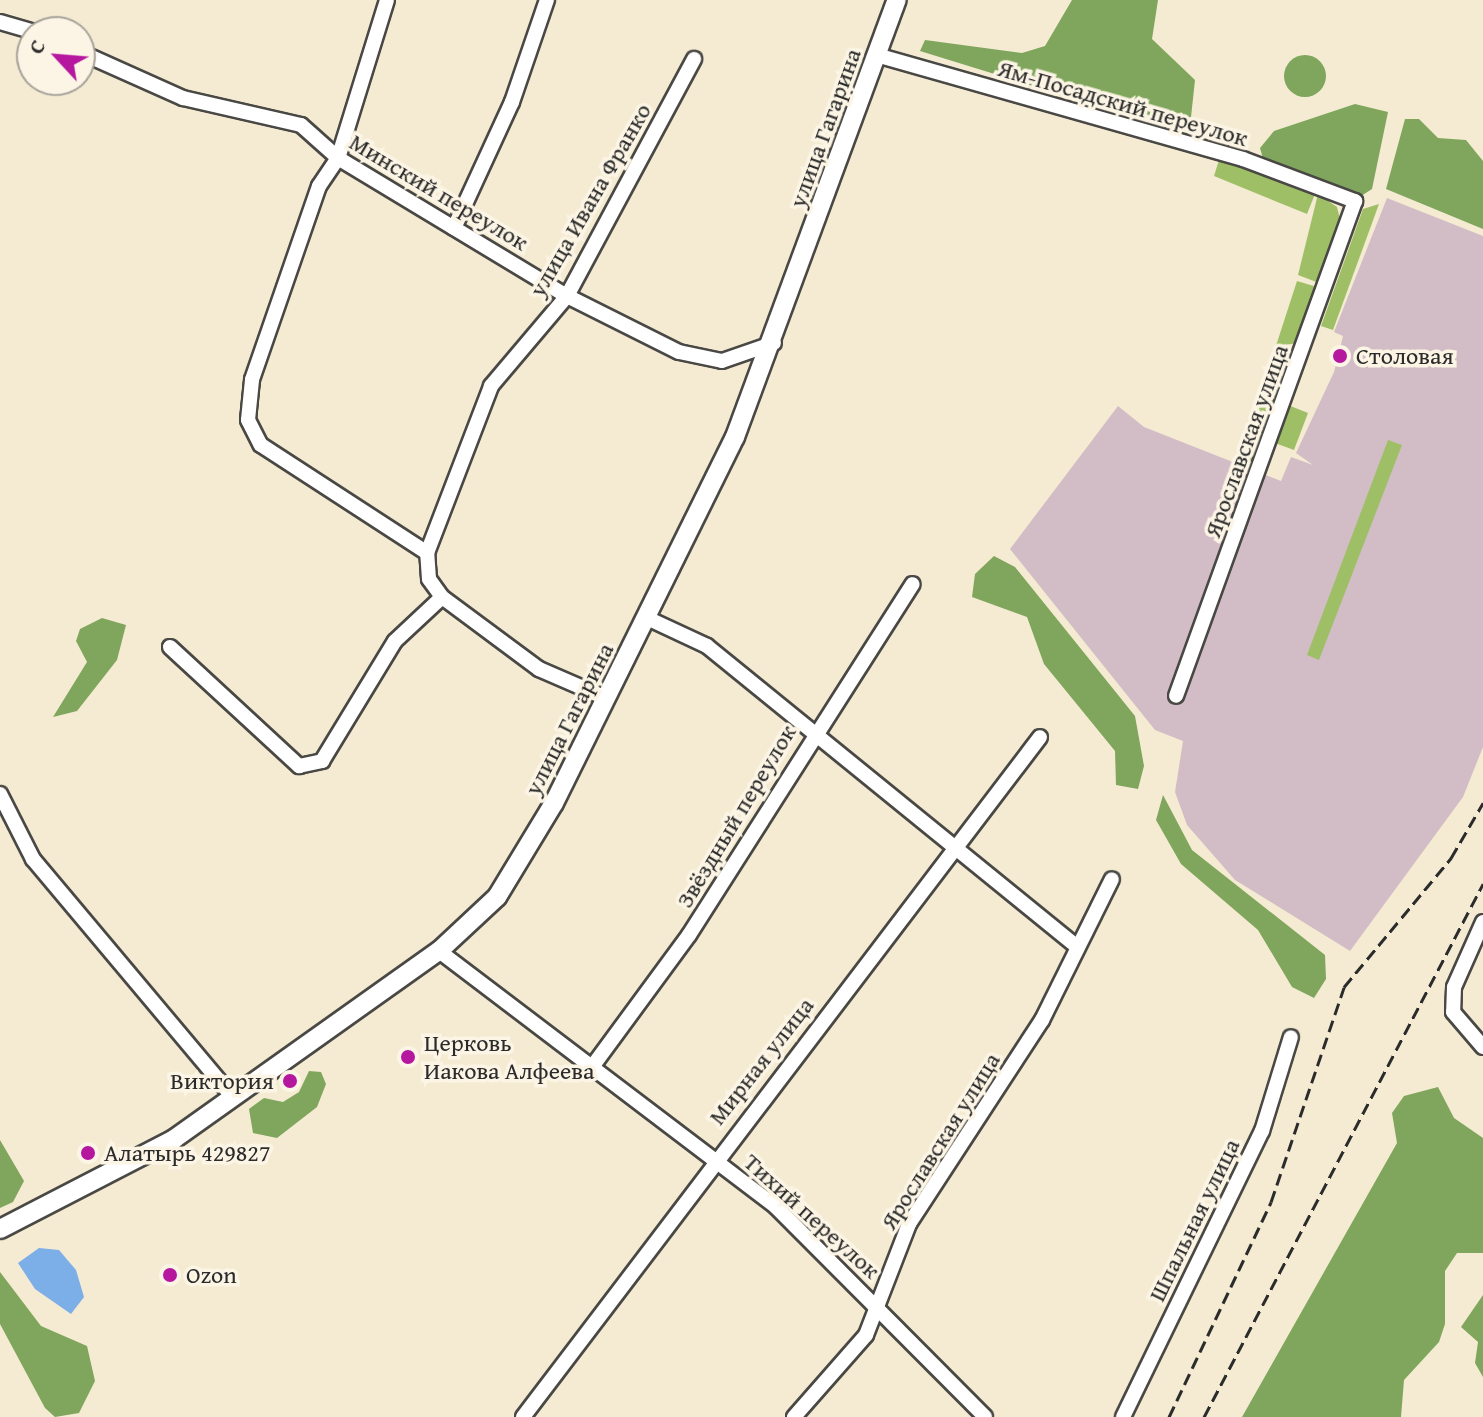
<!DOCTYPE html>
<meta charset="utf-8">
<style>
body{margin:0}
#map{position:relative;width:1483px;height:1417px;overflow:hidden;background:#f4ebd2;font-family:"Gentium Book Plus",serif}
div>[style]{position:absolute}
.industrial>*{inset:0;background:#d2bdc6}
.green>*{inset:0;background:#9fbf67}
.forest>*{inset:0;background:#7fa65c}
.round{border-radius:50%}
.water>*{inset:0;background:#7caee8}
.roads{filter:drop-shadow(2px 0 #494844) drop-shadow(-2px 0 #494844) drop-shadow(0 2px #494844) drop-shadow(0 -2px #494844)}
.street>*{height:14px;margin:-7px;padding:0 7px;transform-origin:7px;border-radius:7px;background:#fff}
.secondary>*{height:18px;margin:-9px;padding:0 9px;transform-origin:9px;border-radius:9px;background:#fff}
.rail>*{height:3px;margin-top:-1.5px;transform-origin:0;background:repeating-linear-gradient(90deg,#2b2b2b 0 12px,transparent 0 18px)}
.dots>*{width:22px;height:22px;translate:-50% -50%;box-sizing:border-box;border:4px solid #fcf5e5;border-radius:50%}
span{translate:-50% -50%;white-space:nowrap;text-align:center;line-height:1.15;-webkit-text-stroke:7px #fcf5e5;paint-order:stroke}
.street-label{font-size:24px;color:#2b2b2b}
.poi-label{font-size:24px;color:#2b2b2b}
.left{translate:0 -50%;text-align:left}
.right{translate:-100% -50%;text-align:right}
.north{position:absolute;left:16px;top:16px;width:80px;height:80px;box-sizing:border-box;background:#fcf5e5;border:2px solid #a8a49b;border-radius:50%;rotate:296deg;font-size:22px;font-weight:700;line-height:32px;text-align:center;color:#2b2b2b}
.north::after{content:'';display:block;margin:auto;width:28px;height:36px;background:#b5179e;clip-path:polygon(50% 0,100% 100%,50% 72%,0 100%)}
</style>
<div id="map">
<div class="industrial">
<i style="clip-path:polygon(1387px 198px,1483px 236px,1483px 747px,1463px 797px,1350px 951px,1235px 880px,1187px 825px,1175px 792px,1183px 741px,1155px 730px,1010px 549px,1118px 406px,1144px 427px,1281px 481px,1291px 457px,1313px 465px,1296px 453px,1334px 372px,1343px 336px,1334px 332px)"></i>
</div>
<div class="green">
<i style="clip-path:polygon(1219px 160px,1315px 194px,1307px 214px,1214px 176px)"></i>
<i style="clip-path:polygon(1318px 194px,1337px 207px,1340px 219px,1319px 283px,1298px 275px)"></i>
<i style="clip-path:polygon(1379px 204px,1333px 330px,1321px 326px,1363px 209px)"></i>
<i style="clip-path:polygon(1297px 281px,1317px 287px,1296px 343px,1287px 345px,1280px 364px,1288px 373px,1256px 468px,1239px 460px)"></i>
<i style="clip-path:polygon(1288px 405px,1308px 413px,1294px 450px,1275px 443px)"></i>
<i style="clip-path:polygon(1388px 440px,1402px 445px,1319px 660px,1307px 655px)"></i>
</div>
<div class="forest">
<i style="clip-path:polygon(1072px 0,1158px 0,1152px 39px,1195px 80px,1191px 117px,1159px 125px,920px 51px,925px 40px,1022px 53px,1045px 46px)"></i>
<i class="round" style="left:1284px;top:55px;width:42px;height:42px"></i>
<i style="clip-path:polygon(1355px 104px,1388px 112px,1372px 189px,1358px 198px,1264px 162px,1260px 148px,1274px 131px)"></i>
<i style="clip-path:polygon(1405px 119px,1419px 119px,1438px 138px,1466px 140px,1483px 161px,1483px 229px,1386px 189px)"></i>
<i style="clip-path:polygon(994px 556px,1015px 567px,1135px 716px,1144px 766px,1138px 789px,1116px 785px,1115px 751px,1044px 664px,1027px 617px,972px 597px,975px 574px)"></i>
<i style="clip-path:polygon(102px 618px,126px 625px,117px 660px,77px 711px,53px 717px,87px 662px,76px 641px,80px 629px)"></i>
<i style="clip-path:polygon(1163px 795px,1192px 850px,1325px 955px,1326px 979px,1314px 998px,1292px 987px,1258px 930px,1181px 864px,1156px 820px)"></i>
<i style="clip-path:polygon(309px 1071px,321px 1072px,326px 1084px,317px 1107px,277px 1138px,253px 1133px,249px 1109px,264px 1098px,283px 1102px,299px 1092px)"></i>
<i style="clip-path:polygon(1438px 1087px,1454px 1118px,1483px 1138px,1483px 1253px,1457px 1253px,1445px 1271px,1445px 1324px,1439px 1342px,1404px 1380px,1401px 1417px,1242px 1417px,1397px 1143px,1392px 1113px,1404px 1096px)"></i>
<i style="clip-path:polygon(0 1140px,24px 1181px,13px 1202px,0 1208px)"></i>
<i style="clip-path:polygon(0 1272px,41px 1326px,87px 1346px,95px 1381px,79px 1413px,55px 1417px,45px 1408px,0 1324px)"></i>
<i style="clip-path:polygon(1483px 1295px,1483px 1377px,1475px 1363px,1478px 1342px,1461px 1327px)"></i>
</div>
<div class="water">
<i style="clip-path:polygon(39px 1248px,59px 1250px,76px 1270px,84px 1297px,71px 1314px,35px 1289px,18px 1263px)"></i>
</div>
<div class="roads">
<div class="street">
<i style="left:387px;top:0;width:165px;rotate:107.2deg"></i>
<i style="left:338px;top:158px;width:34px;rotate:124deg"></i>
<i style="left:319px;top:186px;width:205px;rotate:109.1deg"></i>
<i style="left:252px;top:380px;width:40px;rotate:95.7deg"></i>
<i style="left:248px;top:420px;width:28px;rotate:63deg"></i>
<i style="left:261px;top:445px;width:198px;rotate:33deg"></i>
<i style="left:0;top:22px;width:35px;rotate:16deg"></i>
<i style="left:80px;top:52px;width:113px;rotate:24.1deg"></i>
<i style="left:183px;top:98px;width:121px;rotate:12.9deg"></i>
<i style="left:301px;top:125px;width:50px;rotate:41.7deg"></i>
<i style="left:338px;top:158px;width:267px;rotate:31.1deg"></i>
<i style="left:567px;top:296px;width:125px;rotate:26.6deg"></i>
<i style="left:679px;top:352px;width:44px;rotate:11.8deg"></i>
<i style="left:722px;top:361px;width:55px;rotate:-19.1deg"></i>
<i style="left:876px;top:55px;width:381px;rotate:15.8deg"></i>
<i style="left:1243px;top:159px;width:120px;rotate:20.6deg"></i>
<i style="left:1355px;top:201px;width:526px;rotate:109.88deg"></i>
<i style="left:454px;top:228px;width:139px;rotate:-65.3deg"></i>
<i style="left:512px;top:102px;width:108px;rotate:-71.1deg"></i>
<i style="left:442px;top:597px;width:121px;rotate:36.6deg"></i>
<i style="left:539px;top:669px;width:73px;rotate:23.4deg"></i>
<i style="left:647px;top:618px;width:66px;rotate:25deg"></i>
<i style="left:707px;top:646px;width:476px;rotate:39.1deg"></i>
<i style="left:170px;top:647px;width:176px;rotate:42.7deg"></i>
<i style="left:299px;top:766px;width:24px;rotate:-12deg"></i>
<i style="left:322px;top:761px;width:140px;rotate:-58.7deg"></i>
<i style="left:395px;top:641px;width:64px;rotate:-43.1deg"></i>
<i style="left:442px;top:597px;width:22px;rotate:-126deg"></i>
<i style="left:429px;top:579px;width:26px;rotate:-94deg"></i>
<i style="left:427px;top:553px;width:179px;rotate:-69deg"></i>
<i style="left:491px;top:386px;width:118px;rotate:-49.8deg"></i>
<i style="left:567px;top:296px;width:269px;rotate:-61.8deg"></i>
<i style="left:0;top:794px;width:73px;rotate:63.1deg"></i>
<i style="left:33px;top:859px;width:309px;rotate:50deg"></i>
<i style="left:1483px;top:922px;width:71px;rotate:114deg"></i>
<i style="left:1454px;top:987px;width:25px;rotate:92deg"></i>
<i style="left:1453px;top:1012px;width:46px;rotate:49.4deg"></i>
<i style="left:439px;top:951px;width:423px;rotate:37.2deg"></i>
<i style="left:776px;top:1207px;width:296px;rotate:45.1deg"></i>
<i style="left:592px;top:1067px;width:164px;rotate:-53.7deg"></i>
<i style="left:689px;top:935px;width:416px;rotate:-57.5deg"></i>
<i style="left:523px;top:1417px;width:854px;rotate:-52.75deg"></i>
<i style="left:794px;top:1417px;width:109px;rotate:-48.7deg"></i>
<i style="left:866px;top:1335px;width:119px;rotate:-68.8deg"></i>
<i style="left:909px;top:1224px;width:244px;rotate:-56.9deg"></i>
<i style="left:1042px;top:1020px;width:157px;rotate:-63.6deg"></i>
<i style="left:1123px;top:1417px;width:318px;rotate:-64.1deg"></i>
<i style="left:1262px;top:1131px;width:98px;rotate:-72.9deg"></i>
</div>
<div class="secondary">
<i style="left:0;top:1229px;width:196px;rotate:-27.3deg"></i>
<i style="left:174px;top:1139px;width:325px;rotate:-35.4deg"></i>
<i style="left:439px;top:951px;width:79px;rotate:-43deg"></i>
<i style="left:497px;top:897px;width:110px;rotate:-58.8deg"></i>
<i style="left:554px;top:803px;width:408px;rotate:-63.7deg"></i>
<i style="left:735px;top:437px;width:466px;rotate:-69.7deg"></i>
</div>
</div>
<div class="rail">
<i style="left:1169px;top:1417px;width:238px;rotate:-64.6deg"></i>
<i style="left:1271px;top:1202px;width:227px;rotate:-71.2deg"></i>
<i style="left:1344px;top:987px;width:168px;rotate:-50.3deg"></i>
<i style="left:1451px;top:858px;width:64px;rotate:-59.8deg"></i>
<i style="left:1204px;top:1417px;width:602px;rotate:-62.37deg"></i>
</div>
<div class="dots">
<i style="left:1340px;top:356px;background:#b5179e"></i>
<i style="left:408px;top:1057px;background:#b5179e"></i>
<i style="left:290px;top:1081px;background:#b5179e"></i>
<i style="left:88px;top:1153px;background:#b5179e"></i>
<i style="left:170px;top:1275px;background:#b5179e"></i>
</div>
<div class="street-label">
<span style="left:1123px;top:103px;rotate:16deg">Ям-Посадский переулок</span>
<span style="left:825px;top:128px;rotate:-70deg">улица Гагарина</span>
<span style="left:439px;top:192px;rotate:31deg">Минский переулок</span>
<span style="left:590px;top:200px;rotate:-60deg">улица Ивана Франко</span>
<span style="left:1246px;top:441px;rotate:-70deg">Ярославская улица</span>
<span style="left:569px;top:719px;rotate:-63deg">улица Гагарина</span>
<span style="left:736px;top:816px;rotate:-59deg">Звёздный переулок</span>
<span style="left:761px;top:1061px;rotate:-52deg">Мирная улица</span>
<span style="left:940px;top:1141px;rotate:-58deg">Ярославская улица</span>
<span style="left:812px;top:1216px;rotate:42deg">Тихий переулок</span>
<span style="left:1194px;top:1220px;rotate:-64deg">Шпальная улица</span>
</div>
<div class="poi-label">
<span class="left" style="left:1356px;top:356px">Столовая</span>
<span class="left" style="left:424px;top:1057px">Церковь<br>Иакова Алфеева</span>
<span class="right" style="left:274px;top:1081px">Виктория</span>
<span class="left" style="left:104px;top:1153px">Алатырь 429827</span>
<span class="left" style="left:186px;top:1275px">Ozon</span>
</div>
<div class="north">С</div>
</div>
